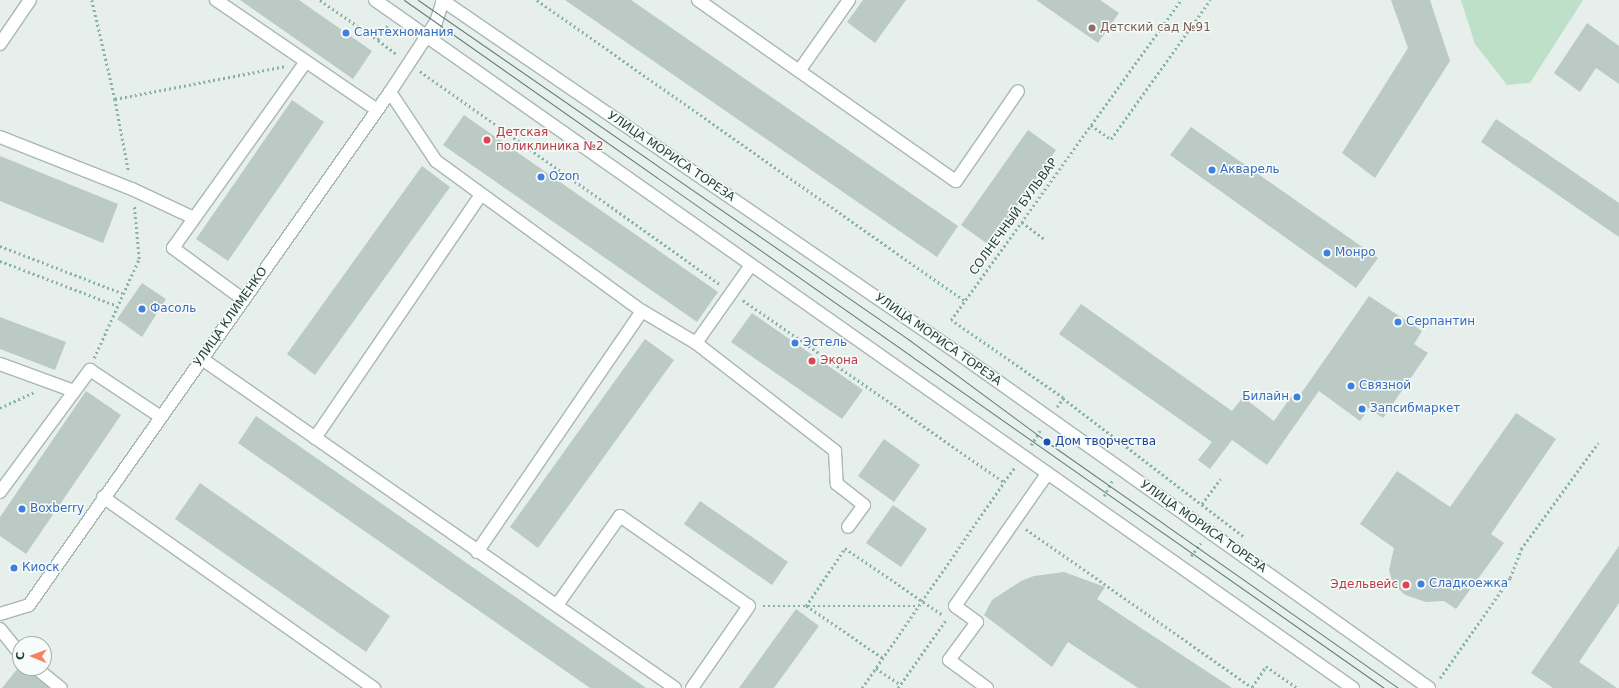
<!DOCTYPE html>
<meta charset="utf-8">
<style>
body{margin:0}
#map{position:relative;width:1619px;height:688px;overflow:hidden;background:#e6efeb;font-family:"DejaVu Sans",sans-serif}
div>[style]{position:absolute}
.green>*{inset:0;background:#bfe0c8}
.building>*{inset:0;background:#bbcac4}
.path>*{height:2.5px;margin-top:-1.25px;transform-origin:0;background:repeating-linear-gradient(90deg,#86b3a5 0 2px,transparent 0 5px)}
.roads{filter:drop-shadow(1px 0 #a8b8b2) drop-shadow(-1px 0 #a8b8b2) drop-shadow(0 1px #a8b8b2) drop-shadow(0 -1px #a8b8b2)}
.minor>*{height:12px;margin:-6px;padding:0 6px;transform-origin:6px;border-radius:6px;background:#fff}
.tram>*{height:1px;margin:-0.5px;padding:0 0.5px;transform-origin:0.5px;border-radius:0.5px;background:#5f7d75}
.dots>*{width:11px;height:11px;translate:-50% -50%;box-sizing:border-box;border:2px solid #f7fbf9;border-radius:50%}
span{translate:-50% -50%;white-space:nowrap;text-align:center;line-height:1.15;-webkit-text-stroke:3px #f7fbf9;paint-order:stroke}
.education-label{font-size:12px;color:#785e54}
.left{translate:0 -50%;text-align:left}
.shop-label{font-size:12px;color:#366cbe}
.right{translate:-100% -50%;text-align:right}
.health-label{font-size:12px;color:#be3a42}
.street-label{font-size:12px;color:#24423a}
.transit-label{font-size:12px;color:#164399}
.north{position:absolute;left:12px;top:636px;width:40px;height:40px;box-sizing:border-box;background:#f7fbf9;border:1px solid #a3b1ad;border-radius:50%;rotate:271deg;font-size:11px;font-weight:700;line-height:16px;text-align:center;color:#24423a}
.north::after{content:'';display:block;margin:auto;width:14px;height:18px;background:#f4845f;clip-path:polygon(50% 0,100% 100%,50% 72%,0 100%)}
</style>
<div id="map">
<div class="green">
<i style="clip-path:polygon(1461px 0,1583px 0,1530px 83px,1507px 85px,1475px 44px)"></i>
</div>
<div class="building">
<i style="clip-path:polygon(240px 0,299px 0,372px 51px,353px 79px)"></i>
<i style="clip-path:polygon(565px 0,631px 0,958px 226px,937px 257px)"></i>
<i style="clip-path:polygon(863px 0,906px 0,875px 43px,847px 22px)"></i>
<i style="clip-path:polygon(1036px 0,1100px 0,1119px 13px,1098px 43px)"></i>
<i style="clip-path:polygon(1391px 0,1430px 0,1450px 61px,1375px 178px,1342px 153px,1408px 48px)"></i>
<i style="clip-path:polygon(1587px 23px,1619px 46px,1619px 84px,1596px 68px,1580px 92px,1554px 73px)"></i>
<i style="clip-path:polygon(292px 100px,324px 122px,228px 261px,196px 239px)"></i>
<i style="clip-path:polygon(464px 115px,718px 292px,697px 322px,443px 145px)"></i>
<i style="clip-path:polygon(1496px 119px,1619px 203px,1619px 237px,1481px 142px)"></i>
<i style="clip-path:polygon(1191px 127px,1378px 258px,1356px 288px,1170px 155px)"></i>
<i style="clip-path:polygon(1028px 130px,1056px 150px,989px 245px,961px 225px)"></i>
<i style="clip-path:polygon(0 156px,118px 204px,103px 243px,0 201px)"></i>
<i style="clip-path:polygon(422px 166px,450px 187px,315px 375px,287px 354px)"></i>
<i style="clip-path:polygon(142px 283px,166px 299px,142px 337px,117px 319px)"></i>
<i style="clip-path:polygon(1369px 296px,1422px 331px,1414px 344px,1428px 353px,1383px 418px,1369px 408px,1360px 421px,1319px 391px,1267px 465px,1232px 440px,1210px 469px,1198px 460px,1212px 442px,1059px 334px,1081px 304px,1232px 411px,1243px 397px,1274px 421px,1295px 391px,1300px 395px)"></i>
<i style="clip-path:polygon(752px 313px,863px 390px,842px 419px,731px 342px)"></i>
<i style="clip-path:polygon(0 317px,66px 342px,55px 370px,0 349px)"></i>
<i style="clip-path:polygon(645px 339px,674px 360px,538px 548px,510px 527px)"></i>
<i style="clip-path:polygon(86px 391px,121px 415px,26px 554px,0 536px,0 517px)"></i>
<i style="clip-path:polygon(1516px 413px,1556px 439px,1491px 534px,1504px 543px,1456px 609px,1444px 601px,1426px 602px,1405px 595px,1392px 582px,1389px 570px,1394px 548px,1360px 524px,1397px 471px,1450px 507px)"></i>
<i style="clip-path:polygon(256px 416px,646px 688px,590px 688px,238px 443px)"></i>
<i style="clip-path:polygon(884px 439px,920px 465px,894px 502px,858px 476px)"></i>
<i style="clip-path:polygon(200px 483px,390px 616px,366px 652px,175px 519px)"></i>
<i style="clip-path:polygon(700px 501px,788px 562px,772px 585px,684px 524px)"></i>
<i style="clip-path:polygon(893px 505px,927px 529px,901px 567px,866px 543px)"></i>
<i style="clip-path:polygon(1619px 546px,1619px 603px,1579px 662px,1617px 688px,1553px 688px,1531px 673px)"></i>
<i style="clip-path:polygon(1064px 572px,1105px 587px,1097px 599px,1232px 688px,1138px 688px,1068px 642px,1052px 667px,984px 615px,992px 600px,1021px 581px,1034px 576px)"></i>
<i style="clip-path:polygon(796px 609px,819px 626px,774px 688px,739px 688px)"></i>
<i style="clip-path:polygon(18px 668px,29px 668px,49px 688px,2px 688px)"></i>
</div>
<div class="path">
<i style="left:92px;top:0;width:102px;rotate:76.9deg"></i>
<i style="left:115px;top:99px;width:174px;rotate:-10.9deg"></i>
<i style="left:320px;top:0;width:70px;rotate:34.6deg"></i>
<i style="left:537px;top:0;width:523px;rotate:35.12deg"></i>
<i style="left:388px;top:26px;width:17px;rotate:126deg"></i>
<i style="left:378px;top:40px;width:25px;rotate:37deg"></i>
<i style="left:420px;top:71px;width:369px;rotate:35.4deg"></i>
<i style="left:115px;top:99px;width:75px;rotate:79.3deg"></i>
<i style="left:1091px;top:125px;width:24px;rotate:35deg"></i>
<i style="left:1111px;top:139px;width:171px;rotate:-54.5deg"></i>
<i style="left:1022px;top:222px;width:30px;rotate:37deg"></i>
<i style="left:0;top:246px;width:131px;rotate:21.1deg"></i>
<i style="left:0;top:261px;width:123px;rotate:20.9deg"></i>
<i style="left:743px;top:300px;width:318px;rotate:34.9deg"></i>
<i style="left:1004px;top:482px;width:19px;rotate:-54deg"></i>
<i style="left:94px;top:358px;width:109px;rotate:-65.6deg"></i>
<i style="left:139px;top:259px;width:54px;rotate:-95.3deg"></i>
<i style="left:1063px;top:398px;width:228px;rotate:37.5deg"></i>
<i style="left:1057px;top:407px;width:11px;rotate:-56deg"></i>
<i style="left:1063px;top:398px;width:136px;rotate:-145.1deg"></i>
<i style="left:951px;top:320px;width:394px;rotate:-54.3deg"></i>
<i style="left:0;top:408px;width:38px;rotate:-25deg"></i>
<i style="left:1031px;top:445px;width:19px;rotate:-58deg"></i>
<i style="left:1104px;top:496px;width:17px;rotate:-62deg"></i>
<i style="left:1202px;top:504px;width:31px;rotate:-54deg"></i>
<i style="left:1026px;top:529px;width:276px;rotate:35deg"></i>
<i style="left:1252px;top:687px;width:25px;rotate:-56deg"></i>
<i style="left:1266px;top:666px;width:38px;rotate:35deg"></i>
<i style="left:1191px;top:556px;width:16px;rotate:-52deg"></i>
<i style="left:763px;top:606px;width:156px"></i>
<i style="left:882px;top:658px;width:92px;rotate:-145.6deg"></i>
<i style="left:806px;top:606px;width:70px;rotate:-56.1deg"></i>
<i style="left:845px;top:548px;width:119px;rotate:34.4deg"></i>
<i style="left:876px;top:668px;width:30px;rotate:34deg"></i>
<i style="left:1440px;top:678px;width:122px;rotate:-55deg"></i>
<i style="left:1510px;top:578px;width:31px;rotate:-69deg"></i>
<i style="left:1521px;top:549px;width:131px;rotate:-54deg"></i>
<i style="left:862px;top:688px;width:250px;rotate:-55.4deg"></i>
<i style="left:898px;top:688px;width:85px;rotate:-55deg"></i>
</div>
<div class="roads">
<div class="minor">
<i style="left:216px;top:0;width:194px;rotate:34.3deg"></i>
<i style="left:375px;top:0;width:1196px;rotate:35.13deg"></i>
<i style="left:442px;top:0;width:630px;rotate:34.4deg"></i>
<i style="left:962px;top:356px;width:573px;rotate:35.41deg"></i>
<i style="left:698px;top:0;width:315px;rotate:35.1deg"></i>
<i style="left:956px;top:181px;width:109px;rotate:-55.4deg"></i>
<i style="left:0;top:44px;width:53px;rotate:-55.7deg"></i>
<i style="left:799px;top:71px;width:87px;rotate:-54.8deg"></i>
<i style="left:390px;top:92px;width:83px;rotate:56.3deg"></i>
<i style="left:436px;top:161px;width:255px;rotate:36.1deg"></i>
<i style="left:642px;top:311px;width:63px;rotate:30.7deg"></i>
<i style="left:696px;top:343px;width:176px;rotate:37.8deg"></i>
<i style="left:835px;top:451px;width:33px;rotate:87deg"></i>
<i style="left:837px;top:484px;width:34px;rotate:38deg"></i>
<i style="left:864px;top:505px;width:27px;rotate:126deg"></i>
<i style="left:0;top:137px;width:142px;rotate:21.5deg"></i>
<i style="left:132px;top:189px;width:68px;rotate:25.1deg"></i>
<i style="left:244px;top:300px;width:88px;rotate:-143.8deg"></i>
<i style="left:173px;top:248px;width:227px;rotate:-54.5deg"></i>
<i style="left:696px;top:343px;width:95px;rotate:-54.8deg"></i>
<i style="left:202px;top:359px;width:576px;rotate:34.82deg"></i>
<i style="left:0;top:364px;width:79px;rotate:20deg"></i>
<i style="left:315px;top:438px;width:294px;rotate:-55.7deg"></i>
<i style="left:0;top:492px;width:152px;rotate:-53.6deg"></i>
<i style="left:90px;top:370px;width:85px;rotate:33.5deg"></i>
<i style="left:103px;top:497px;width:332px;rotate:35.2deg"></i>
<i style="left:477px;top:552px;width:292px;rotate:-55.6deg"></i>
<i style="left:557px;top:605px;width:109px;rotate:-54.7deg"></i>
<i style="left:620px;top:516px;width:157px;rotate:34.9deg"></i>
<i style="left:749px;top:606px;width:100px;rotate:124.8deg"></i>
<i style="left:0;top:614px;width:30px;rotate:-17deg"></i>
<i style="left:29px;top:605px;width:627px;rotate:-54.87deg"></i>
<i style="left:390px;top:92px;width:84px;rotate:-56.7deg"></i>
<i style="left:436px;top:22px;width:23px;rotate:-72deg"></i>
<i style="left:0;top:629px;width:32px;rotate:51deg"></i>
<i style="left:36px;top:668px;width:32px;rotate:39deg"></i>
<i style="left:987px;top:688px;width:47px;rotate:-143.6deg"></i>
<i style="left:949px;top:660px;width:47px;rotate:-53.6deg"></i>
<i style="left:977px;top:622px;width:27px;rotate:-144deg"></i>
<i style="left:955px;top:606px;width:161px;rotate:-55.1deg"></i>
</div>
</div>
<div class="tram">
<i style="left:404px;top:0;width:1197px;rotate:35.07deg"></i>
<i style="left:418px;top:0;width:596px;rotate:34.68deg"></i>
<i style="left:908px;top:339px;width:173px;rotate:36.5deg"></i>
<i style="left:1047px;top:442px;width:429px;rotate:35deg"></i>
</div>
<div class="dots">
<i style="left:1092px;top:28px;background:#8d6e63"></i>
<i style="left:346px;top:33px;background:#3f7fe0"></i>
<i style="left:487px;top:140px;background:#e0444e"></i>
<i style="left:1212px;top:170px;background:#3f7fe0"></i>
<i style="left:541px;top:177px;background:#3f7fe0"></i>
<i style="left:1327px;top:253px;background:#3f7fe0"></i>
<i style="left:142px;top:309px;background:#3f7fe0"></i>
<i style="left:1398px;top:322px;background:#3f7fe0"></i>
<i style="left:795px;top:343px;background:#3f7fe0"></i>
<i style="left:812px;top:361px;background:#e0444e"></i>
<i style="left:1351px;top:386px;background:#3f7fe0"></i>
<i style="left:1297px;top:397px;background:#3f7fe0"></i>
<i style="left:1362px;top:409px;background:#3f7fe0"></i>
<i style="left:1047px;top:442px;background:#1a4fb4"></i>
<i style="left:22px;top:509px;background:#3f7fe0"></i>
<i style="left:14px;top:568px;background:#3f7fe0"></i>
<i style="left:1421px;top:584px;background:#3f7fe0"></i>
<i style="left:1406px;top:585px;background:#e0444e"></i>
</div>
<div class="education-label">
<span class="left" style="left:1100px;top:28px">Детский сад №91</span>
</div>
<div class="shop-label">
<span class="left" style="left:354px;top:33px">Сантехномания</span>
<span class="left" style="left:1220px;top:170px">Акварель</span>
<span class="left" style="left:549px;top:177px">Ozon</span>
<span class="left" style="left:1335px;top:253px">Монро</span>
<span class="left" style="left:150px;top:309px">Фасоль</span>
<span class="left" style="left:1406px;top:322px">Серпантин</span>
<span class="left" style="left:803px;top:343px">Эстель</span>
<span class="left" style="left:1359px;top:386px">Связной</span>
<span class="right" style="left:1289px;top:397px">Билайн</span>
<span class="left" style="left:1370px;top:409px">Запсибмаркет</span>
<span class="left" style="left:30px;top:509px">Boxberry</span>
<span class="left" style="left:22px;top:568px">Киоск</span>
<span class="left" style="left:1429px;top:584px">Сладкоежка</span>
</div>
<div class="health-label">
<span class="left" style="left:496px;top:140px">Детская<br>поликлиника №2</span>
<span class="left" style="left:820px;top:361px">Экона</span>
<span class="right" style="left:1398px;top:585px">Эдельвейс</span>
</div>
<div class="street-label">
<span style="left:671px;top:157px;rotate:34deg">УЛИЦА МОРИСА ТОРЕЗА</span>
<span style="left:1014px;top:217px;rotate:-54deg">СОЛНЕЧНЫЙ БУЛЬВАР</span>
<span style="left:231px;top:317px;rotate:-55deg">УЛИЦА КЛИМЕНКО</span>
<span style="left:938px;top:340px;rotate:35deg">УЛИЦА МОРИСА ТОРЕЗА</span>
<span style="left:1203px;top:527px;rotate:35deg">УЛИЦА МОРИСА ТОРЕЗА</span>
</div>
<div class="transit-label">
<span class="left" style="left:1055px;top:442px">Дом творчества</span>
</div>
<div class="north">С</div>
</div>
